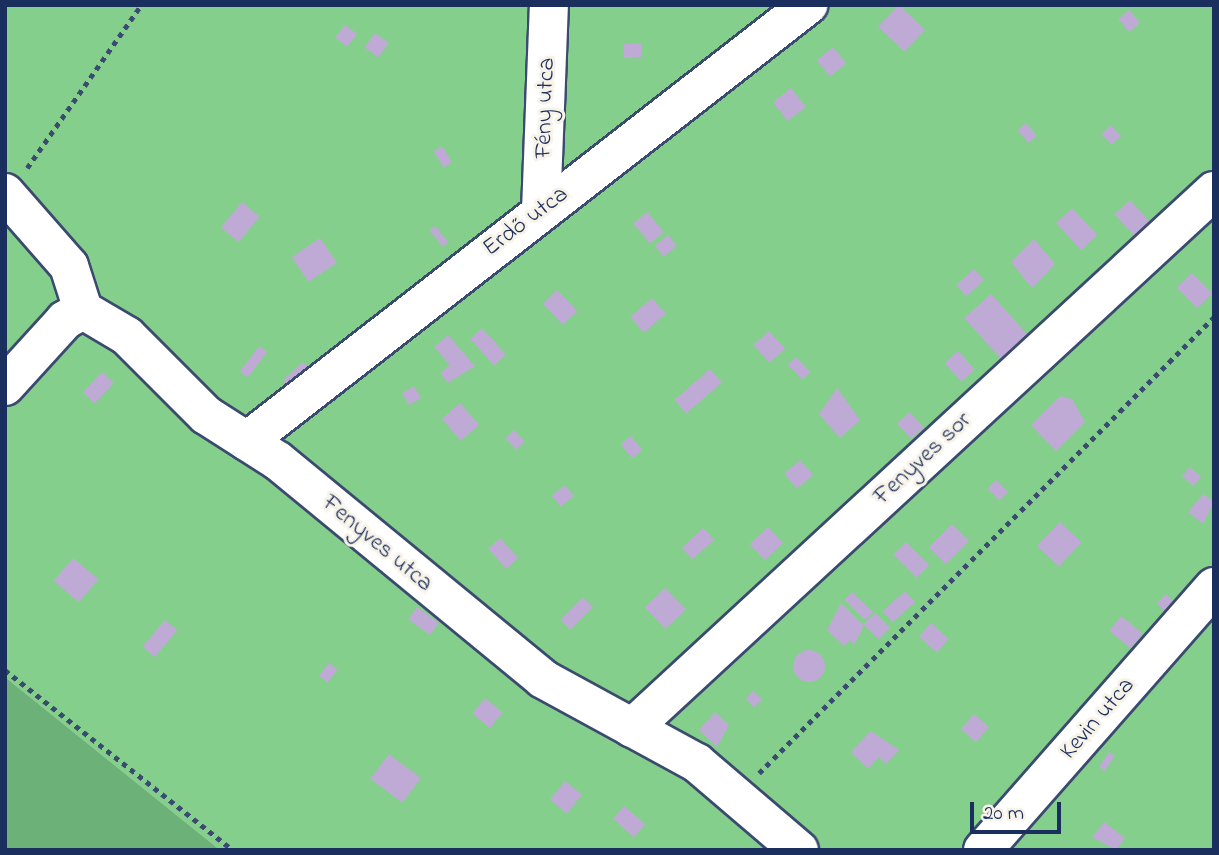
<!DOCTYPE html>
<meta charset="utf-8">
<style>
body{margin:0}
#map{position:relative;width:1219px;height:855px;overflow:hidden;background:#f3e6ce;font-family:"Indie Flower",sans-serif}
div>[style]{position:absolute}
.green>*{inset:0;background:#85cf8c}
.forest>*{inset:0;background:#6cb278}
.building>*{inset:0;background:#bfaad5;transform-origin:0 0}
.round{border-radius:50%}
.path>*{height:4.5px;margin-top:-2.25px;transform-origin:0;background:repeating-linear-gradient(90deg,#3b4a6f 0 5px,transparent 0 10px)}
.roads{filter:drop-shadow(2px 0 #3b4a6f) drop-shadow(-2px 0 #3b4a6f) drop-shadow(0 2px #3b4a6f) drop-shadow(0 -2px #3b4a6f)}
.minor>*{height:38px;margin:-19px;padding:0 19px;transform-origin:19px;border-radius:19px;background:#fff}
span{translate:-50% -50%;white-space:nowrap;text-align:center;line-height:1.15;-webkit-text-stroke:6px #f7f3e8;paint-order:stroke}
.street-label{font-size:24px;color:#1b2f5e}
.frame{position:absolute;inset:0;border:7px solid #1b2f5e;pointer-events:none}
.scale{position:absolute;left:970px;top:802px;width:91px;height:32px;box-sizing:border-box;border:4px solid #1b2f5e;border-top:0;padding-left:9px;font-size:21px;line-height:24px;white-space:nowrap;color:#1b2f5e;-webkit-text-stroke:5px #f7f3e8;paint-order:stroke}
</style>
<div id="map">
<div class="green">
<i style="clip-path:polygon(5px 5px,1214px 5px,1214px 850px,220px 850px,5px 677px)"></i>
</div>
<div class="forest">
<i style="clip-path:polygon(5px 677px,220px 850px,5px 850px)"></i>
</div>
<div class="building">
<i style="left:899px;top:5px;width:36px;height:30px;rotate:44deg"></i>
<i style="left:1129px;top:10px;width:17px;height:14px;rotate:50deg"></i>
<i style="left:345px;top:25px;width:15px;height:16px;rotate:37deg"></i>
<i style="left:375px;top:33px;width:17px;height:18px;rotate:36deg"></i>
<i style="left:641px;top:43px;width:14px;height:18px;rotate:86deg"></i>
<i style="left:833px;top:47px;width:21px;height:21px;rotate:51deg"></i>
<i style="left:791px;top:88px;width:24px;height:23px;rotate:52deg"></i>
<i style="left:1026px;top:123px;width:17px;height:11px;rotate:50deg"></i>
<i style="left:1111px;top:125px;width:15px;height:13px;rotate:48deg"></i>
<i style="left:442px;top:146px;width:19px;height:10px;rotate:58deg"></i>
<i style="left:1130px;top:200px;width:30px;height:21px;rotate:48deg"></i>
<i style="left:242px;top:202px;width:23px;height:33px;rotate:40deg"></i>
<i style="left:1072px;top:208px;width:37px;height:22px;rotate:47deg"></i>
<i style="left:647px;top:212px;width:26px;height:18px;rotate:50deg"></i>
<i style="left:435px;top:226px;width:21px;height:7px;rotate:51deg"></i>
<i style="left:668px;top:235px;width:14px;height:17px;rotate:51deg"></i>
<i style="left:320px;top:238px;width:30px;height:34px;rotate:56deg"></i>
<i style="clip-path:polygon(1034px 239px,1055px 264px,1032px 288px,1011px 262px)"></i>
<i style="left:974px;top:269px;width:15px;height:24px;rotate:48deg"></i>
<i style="left:1192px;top:273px;width:29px;height:21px;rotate:46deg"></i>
<i style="left:557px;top:290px;width:29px;height:20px;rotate:46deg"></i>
<i style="left:991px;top:294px;width:57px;height:36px;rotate:48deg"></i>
<i style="left:652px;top:298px;width:21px;height:29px;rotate:49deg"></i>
<i style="left:482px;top:328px;width:36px;height:16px;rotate:48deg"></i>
<i style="left:769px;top:331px;width:24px;height:21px;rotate:48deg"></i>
<i style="clip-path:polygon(448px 335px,475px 366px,448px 383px,440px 373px,450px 365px,434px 347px)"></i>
<i style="left:259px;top:346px;width:10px;height:32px;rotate:37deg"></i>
<i style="left:958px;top:351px;width:25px;height:18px;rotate:48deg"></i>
<i style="left:796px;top:357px;width:21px;height:11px;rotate:47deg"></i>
<i style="left:303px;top:362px;width:12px;height:27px;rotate:48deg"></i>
<i style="left:710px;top:369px;width:18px;height:47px;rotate:49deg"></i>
<i style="left:102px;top:372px;width:16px;height:28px;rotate:43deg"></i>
<i style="left:414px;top:386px;width:14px;height:14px;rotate:60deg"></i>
<i style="clip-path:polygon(837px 388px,860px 420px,840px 438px,819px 414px)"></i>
<i style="clip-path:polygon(1060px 396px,1072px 399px,1085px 422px,1056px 451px,1031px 425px)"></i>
<i style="left:460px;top:403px;width:29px;height:24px;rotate:49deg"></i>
<i style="left:910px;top:412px;width:21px;height:17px;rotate:49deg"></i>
<i style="left:514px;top:430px;width:16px;height:12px;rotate:47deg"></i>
<i style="left:631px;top:436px;width:18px;height:13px;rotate:52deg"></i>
<i style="left:800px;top:460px;width:20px;height:21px;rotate:49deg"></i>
<i style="left:1190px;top:467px;width:15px;height:12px;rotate:42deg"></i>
<i style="left:996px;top:480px;width:17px;height:12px;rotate:45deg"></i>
<i style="left:565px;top:485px;width:14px;height:17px;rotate:51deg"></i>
<i style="clip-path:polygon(1203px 494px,1214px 502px,1203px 524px,1188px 512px)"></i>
<i style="left:1060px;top:522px;width:30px;height:33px;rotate:44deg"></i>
<i style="left:952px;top:524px;width:24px;height:33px;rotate:45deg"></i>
<i style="left:768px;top:527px;width:22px;height:25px;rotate:47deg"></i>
<i style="left:703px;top:528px;width:16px;height:29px;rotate:47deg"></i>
<i style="left:500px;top:538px;width:27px;height:16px;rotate:48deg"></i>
<i style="left:906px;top:542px;width:33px;height:18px;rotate:45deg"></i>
<i style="left:73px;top:558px;width:33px;height:30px;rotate:40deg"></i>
<i style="left:665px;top:588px;width:30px;height:28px;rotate:46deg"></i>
<i style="left:905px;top:591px;width:15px;height:30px;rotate:48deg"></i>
<i style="left:852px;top:592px;width:29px;height:11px;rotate:44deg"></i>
<i style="left:1166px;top:594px;width:16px;height:13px;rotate:45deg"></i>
<i style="left:583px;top:597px;width:14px;height:32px;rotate:45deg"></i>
<i style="clip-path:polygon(841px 603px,864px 626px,854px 645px,850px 640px,844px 646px,827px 630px)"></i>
<i style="left:417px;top:607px;width:27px;height:15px;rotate:36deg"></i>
<i style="left:875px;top:613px;width:21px;height:16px;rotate:45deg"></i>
<i style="left:1121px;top:616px;width:28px;height:19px;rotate:39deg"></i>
<i style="left:165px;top:620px;width:16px;height:35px;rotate:40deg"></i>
<i style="left:931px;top:623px;width:24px;height:18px;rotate:42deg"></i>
<i class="round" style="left:793px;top:650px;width:32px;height:32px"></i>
<i style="left:329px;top:663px;width:11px;height:16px;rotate:38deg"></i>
<i style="left:753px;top:691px;width:12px;height:11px;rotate:42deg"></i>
<i style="left:485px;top:698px;width:23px;height:20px;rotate:40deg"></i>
<i style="clip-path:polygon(715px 712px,729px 725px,717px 747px,699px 730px)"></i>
<i style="left:974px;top:714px;width:20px;height:20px;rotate:41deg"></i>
<i style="clip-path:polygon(871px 731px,899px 750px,886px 764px,879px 757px,868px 769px,851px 752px)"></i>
<i style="left:1109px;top:752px;width:7px;height:18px;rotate:34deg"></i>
<i style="left:389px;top:754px;width:40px;height:31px;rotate:37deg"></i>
<i style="left:565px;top:781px;width:22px;height:24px;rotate:39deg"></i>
<i style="left:624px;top:806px;width:28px;height:17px;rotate:41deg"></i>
<i style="clip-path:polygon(1104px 822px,1125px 838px,1116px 850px,1092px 837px)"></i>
</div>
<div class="path">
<i style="left:27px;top:168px;width:199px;rotate:-55deg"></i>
<i style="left:5px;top:670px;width:290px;rotate:38.3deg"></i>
<i style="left:759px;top:773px;width:644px;rotate:-45.06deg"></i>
</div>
<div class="roads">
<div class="minor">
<i style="left:5px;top:193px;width:97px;rotate:48.8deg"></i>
<i style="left:69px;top:266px;width:46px;rotate:72.3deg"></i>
<i style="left:541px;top:211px;width:206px;rotate:-87.8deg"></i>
<i style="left:83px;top:310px;width:51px;rotate:30.6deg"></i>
<i style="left:127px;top:336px;width:112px;rotate:45deg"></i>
<i style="left:206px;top:415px;width:85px;rotate:32.6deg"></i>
<i style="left:278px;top:461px;width:343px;rotate:39.4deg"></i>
<i style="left:543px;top:679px;width:175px;rotate:28.6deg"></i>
<i style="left:697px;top:763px;width:134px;rotate:40.5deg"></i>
<i style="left:5px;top:386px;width:89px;rotate:-47.7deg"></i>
<i style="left:65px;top:320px;width:21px;rotate:-29deg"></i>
<i style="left:247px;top:441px;width:711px;rotate:-37.85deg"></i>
<i style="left:632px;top:728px;width:792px;rotate:-42.7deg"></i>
<i style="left:983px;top:850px;width:350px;rotate:-48.7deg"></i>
</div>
</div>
<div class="street-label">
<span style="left:546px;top:108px;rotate:-88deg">Fény utca</span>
<span style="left:526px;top:222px;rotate:-37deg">Erdő utca</span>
<span style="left:923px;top:459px;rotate:-43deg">Fenyves sor</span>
<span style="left:377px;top:544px;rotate:40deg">Fenyves utca</span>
<span style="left:1098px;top:719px;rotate:-49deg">Kevin utca</span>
</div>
<div class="frame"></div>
<div class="scale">20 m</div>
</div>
